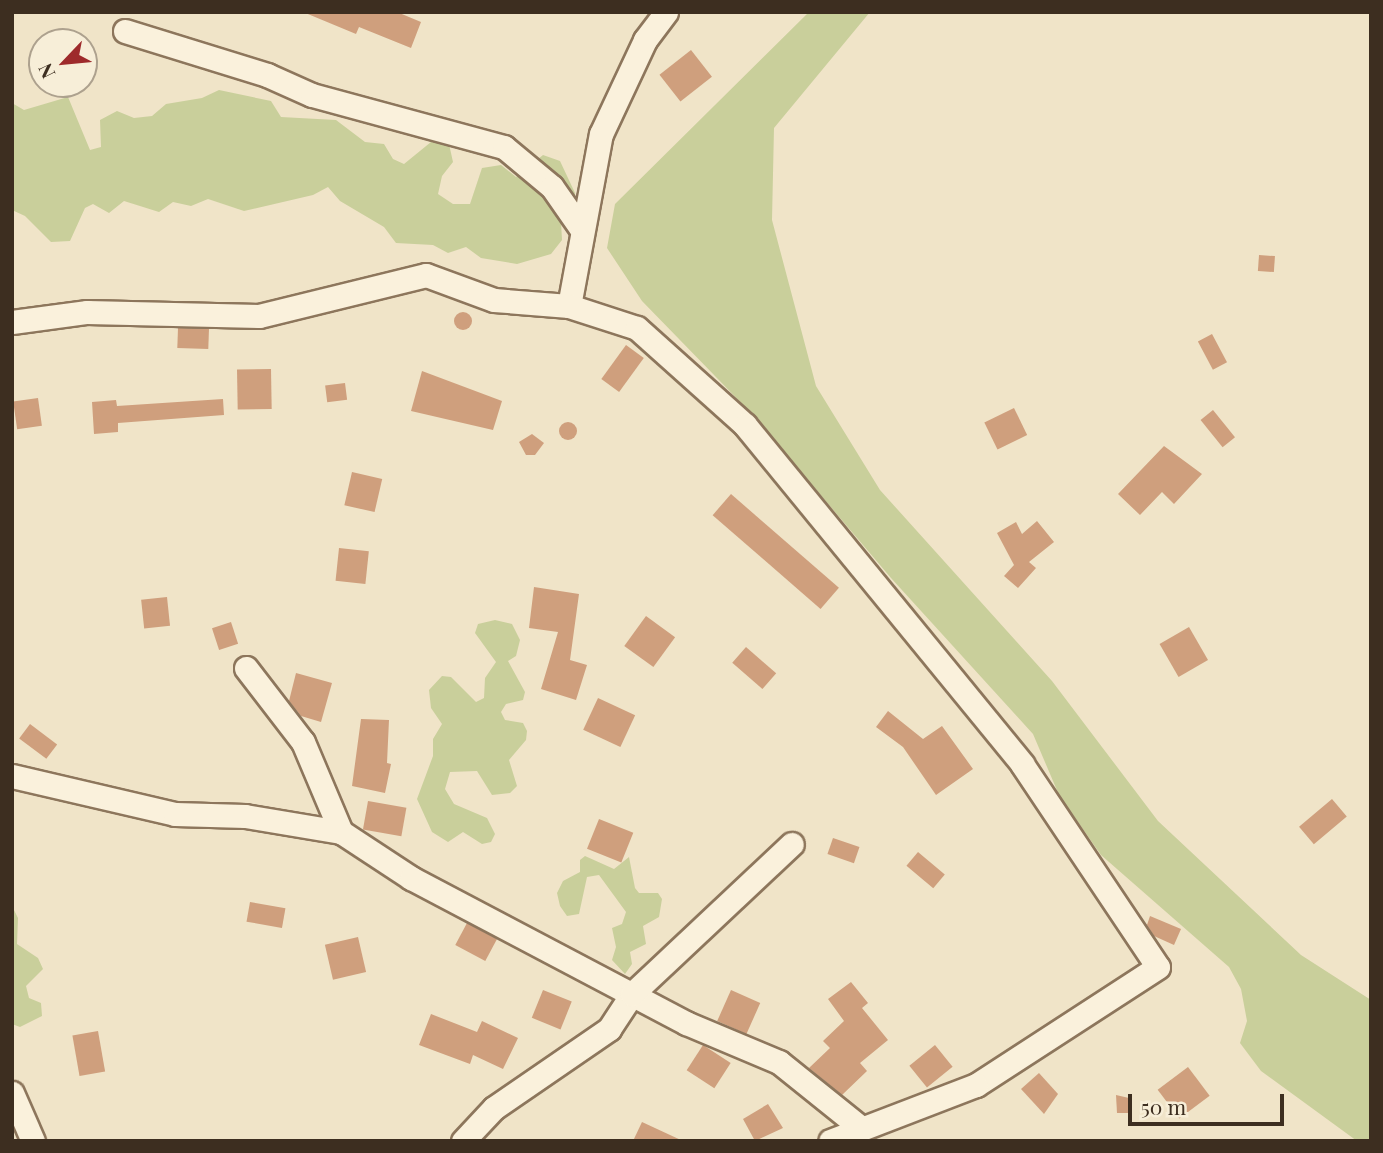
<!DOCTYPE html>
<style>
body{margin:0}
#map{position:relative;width:1383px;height:1153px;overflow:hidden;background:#f0e4c8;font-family:"Playfair Display",serif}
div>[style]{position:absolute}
.green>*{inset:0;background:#c9cf9b}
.building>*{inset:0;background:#cf9f7d;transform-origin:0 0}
.round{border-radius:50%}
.roads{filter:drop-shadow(2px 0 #8d765c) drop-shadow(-2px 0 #8d765c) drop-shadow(0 2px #8d765c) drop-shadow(0 -2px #8d765c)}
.minor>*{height:23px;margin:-11.5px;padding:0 11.5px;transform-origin:11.5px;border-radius:11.5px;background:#faf1dc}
span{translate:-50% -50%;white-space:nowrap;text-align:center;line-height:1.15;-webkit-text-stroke:5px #f7eed8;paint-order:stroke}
.frame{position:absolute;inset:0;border:14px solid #3d2e20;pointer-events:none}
.north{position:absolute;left:28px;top:28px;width:70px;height:70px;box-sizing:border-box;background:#f7eed8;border:2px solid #ada18e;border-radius:50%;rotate:244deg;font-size:19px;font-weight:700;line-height:28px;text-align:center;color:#3d2e20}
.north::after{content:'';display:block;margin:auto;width:24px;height:32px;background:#9e2a2b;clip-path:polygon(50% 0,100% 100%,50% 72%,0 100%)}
.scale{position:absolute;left:1128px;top:1094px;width:156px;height:32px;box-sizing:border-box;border:4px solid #3d2e20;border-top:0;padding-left:9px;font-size:21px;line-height:24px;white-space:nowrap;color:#3d2e20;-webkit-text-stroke:5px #f7eed8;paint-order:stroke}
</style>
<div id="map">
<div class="green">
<i style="clip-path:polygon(809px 12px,870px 12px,774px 128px,772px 220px,816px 386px,880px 490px,1052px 681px,1158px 821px,1301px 955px,1371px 1000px,1371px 1141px,1357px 1141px,1261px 1071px,1240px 1043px,1247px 1021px,1241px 989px,1229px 967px,1101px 855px,1059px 795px,1033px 734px,891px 578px,751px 413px,642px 301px,607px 248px,615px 204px)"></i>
<i style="clip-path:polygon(219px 90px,271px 101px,281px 117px,336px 120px,365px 142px,384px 144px,393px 159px,404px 164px,431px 142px,449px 144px,453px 162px,442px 176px,438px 194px,453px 204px,470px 204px,482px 168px,501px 165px,516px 177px,543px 155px,560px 161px,575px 193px,575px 211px,561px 222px,562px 240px,551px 254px,517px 264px,481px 258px,466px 247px,448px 253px,433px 245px,396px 243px,384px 227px,340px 201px,328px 187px,313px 195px,244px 211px,208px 199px,191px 206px,173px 202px,159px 212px,124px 201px,109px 213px,93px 204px,85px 208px,70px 241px,51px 242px,25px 216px,12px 210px,12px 103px,24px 110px,68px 97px,90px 150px,101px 147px,100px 120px,117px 111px,134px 118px,152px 116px,166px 104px,202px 98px)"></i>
<i style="clip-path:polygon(495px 620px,512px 624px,520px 640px,516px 656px,508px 661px,525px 692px,523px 700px,506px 704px,501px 712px,505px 720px,523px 723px,527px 731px,526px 740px,509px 760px,517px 786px,510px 793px,492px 795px,477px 771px,450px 772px,445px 789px,454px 804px,487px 818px,495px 834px,491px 842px,482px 844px,463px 832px,448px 842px,432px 832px,417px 799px,433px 756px,433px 739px,442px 724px,431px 708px,429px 690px,442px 676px,451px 677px,476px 702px,484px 698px,485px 678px,496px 662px,475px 633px,478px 624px)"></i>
<i style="clip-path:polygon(585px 856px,614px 869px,629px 857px,635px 888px,639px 893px,658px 893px,662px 899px,659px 917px,643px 926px,646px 944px,630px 952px,632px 964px,625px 974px,612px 960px,616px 947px,612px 928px,622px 924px,626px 912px,599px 875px,587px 877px,579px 914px,567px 916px,560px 906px,557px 893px,563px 881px,580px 872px,580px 860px)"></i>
<i style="clip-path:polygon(12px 906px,18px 918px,17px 944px,38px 958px,43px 969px,26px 986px,29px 998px,41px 1003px,42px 1016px,20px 1027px,12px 1024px)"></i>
</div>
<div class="building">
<i style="clip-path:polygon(303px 12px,397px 12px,421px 22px,411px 48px,359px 27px,356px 34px)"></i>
<i style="left:691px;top:50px;width:34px;height:40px;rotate:52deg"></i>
<i style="left:1259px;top:255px;width:16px;height:16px;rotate:4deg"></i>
<i class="round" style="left:454px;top:312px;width:18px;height:18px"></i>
<i style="left:178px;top:328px;width:31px;height:20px;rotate:2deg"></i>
<i style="left:1212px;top:334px;width:32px;height:16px;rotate:62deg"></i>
<i style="left:626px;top:345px;width:22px;height:42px;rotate:36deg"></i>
<i style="left:271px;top:369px;width:40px;height:34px;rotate:89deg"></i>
<i style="clip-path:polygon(422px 371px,502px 401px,493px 430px,411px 411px)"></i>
<i style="left:345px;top:383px;width:17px;height:20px;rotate:83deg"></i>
<i style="left:38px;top:398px;width:28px;height:25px;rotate:82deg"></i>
<i style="clip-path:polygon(223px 399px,224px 415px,118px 423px,118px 432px,94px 434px,92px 402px,116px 400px,117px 406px)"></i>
<i style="left:1014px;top:408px;width:30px;height:33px;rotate:64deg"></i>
<i style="left:1213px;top:410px;width:35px;height:16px;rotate:51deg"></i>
<i class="round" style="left:559px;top:422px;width:18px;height:18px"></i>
<i style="clip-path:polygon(532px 434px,544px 443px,535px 455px,526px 455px,519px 442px)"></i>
<i style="clip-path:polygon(1164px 446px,1202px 474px,1174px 504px,1162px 492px,1140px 515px,1118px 494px)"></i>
<i style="left:352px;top:472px;width:31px;height:34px;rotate:13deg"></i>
<i style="left:731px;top:494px;width:143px;height:28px;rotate:41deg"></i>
<i style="clip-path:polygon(1037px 521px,1054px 542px,1029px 562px,1036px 568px,1018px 588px,1004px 576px,1014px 565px,997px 533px,1016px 522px,1022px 534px)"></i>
<i style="left:339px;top:548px;width:30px;height:33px;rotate:6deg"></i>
<i style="clip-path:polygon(534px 587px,579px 594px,570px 660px,587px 665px,576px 700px,541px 689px,558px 632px,529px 628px)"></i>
<i style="left:167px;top:597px;width:29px;height:26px;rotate:84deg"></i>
<i style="left:646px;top:616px;width:36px;height:37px;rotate:36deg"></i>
<i style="left:231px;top:622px;width:23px;height:20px;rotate:72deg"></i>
<i style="left:1189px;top:627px;width:38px;height:34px;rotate:60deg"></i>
<i style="left:746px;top:647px;width:40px;height:21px;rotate:41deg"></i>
<i style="clip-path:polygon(296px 673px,332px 683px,321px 722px,301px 716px,289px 701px)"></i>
<i style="left:598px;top:698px;width:41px;height:35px;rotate:25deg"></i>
<i style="clip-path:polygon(888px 711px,923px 739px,942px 726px,973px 769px,936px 795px,903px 747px,876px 727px)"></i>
<i style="clip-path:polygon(361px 719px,389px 720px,387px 763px,391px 764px,385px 793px,352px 786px)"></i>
<i style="left:30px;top:724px;width:34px;height:18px;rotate:37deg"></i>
<i style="left:1332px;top:799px;width:23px;height:43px;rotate:50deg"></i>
<i style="left:368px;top:801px;width:39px;height:29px;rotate:10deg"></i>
<i style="left:599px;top:819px;width:37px;height:32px;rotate:22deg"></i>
<i style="left:833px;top:838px;width:28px;height:17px;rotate:19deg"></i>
<i style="left:918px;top:852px;width:35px;height:18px;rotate:40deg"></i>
<i style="left:250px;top:902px;width:36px;height:20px;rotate:10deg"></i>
<i style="clip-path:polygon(1150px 916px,1181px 929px,1174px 945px,1154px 936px,1147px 925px)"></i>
<i style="left:467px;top:923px;width:34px;height:25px;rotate:28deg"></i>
<i style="left:358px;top:937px;width:36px;height:34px;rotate:77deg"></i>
<i style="clip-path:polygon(851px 982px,868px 1003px,862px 1008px,888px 1040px,860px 1063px,867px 1071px,842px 1095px,809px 1068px,830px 1048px,823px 1041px,844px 1021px,828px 999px)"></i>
<i style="left:543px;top:990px;width:31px;height:30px;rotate:22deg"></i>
<i style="left:731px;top:990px;width:32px;height:34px;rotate:24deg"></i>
<i style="clip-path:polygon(431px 1014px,477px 1032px,482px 1021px,518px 1038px,503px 1069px,473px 1055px,470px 1064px,419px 1045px)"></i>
<i style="left:98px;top:1031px;width:41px;height:26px;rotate:80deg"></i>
<i style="left:703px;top:1045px;width:33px;height:30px;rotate:33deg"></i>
<i style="left:935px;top:1045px;width:28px;height:33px;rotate:51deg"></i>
<i style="left:1188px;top:1067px;width:36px;height:38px;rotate:53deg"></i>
<i style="clip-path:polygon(1039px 1073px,1058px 1094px,1044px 1114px,1021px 1089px)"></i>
<i style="clip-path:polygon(1116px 1095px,1129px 1098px,1132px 1106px,1129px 1113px,1117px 1113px)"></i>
<i style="clip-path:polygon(768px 1104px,783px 1128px,755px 1141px,743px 1119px)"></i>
<i style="clip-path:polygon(642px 1122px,683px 1141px,633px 1141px)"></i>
</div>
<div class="roads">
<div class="minor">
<i style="left:125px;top:31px;width:149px;rotate:17.2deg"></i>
<i style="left:267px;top:75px;width:49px;rotate:24deg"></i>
<i style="left:312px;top:95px;width:199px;rotate:15.2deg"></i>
<i style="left:504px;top:147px;width:62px;rotate:39.8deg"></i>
<i style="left:552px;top:187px;width:52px;rotate:55.1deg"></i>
<i style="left:569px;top:306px;width:175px;rotate:-79.5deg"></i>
<i style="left:601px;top:134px;width:104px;rotate:-64.9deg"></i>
<i style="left:645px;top:40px;width:35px;rotate:-53deg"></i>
<i style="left:12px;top:322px;width:76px;rotate:-7.6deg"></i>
<i style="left:87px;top:312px;width:172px;rotate:1.3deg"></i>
<i style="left:259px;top:316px;width:172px;rotate:-13.8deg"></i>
<i style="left:426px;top:275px;width:72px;rotate:20.2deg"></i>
<i style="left:494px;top:300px;width:75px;rotate:4.6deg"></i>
<i style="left:569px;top:306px;width:71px;rotate:17.9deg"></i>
<i style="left:637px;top:328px;width:145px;rotate:41.9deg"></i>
<i style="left:745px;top:425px;width:438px;rotate:50.7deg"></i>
<i style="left:1022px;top:764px;width:244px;rotate:56.2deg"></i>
<i style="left:1158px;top:967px;width:217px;rotate:147deg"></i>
<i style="left:976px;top:1085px;width:156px;rotate:159deg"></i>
<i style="left:246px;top:668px;width:93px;rotate:52.4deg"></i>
<i style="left:303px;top:742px;width:98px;rotate:67.1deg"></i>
<i style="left:341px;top:832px;width:84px;rotate:33.3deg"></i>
<i style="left:411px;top:878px;width:311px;rotate:27.8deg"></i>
<i style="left:686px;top:1023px;width:101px;rotate:22.8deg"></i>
<i style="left:779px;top:1062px;width:105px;rotate:38.8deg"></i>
<i style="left:12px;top:776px;width:167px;rotate:13.1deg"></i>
<i style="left:175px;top:814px;width:70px;rotate:1.6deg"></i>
<i style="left:245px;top:816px;width:97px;rotate:9.5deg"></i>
<i style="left:12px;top:1093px;width:52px;rotate:66.4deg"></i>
<i style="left:463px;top:1141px;width:45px;rotate:-46.8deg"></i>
<i style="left:494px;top:1108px;width:140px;rotate:-34.5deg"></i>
<i style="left:609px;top:1029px;width:42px;rotate:-56.7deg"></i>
<i style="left:632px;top:994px;width:219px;rotate:-43.2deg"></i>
</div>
</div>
<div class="frame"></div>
<div class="north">N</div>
<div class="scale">50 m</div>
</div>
